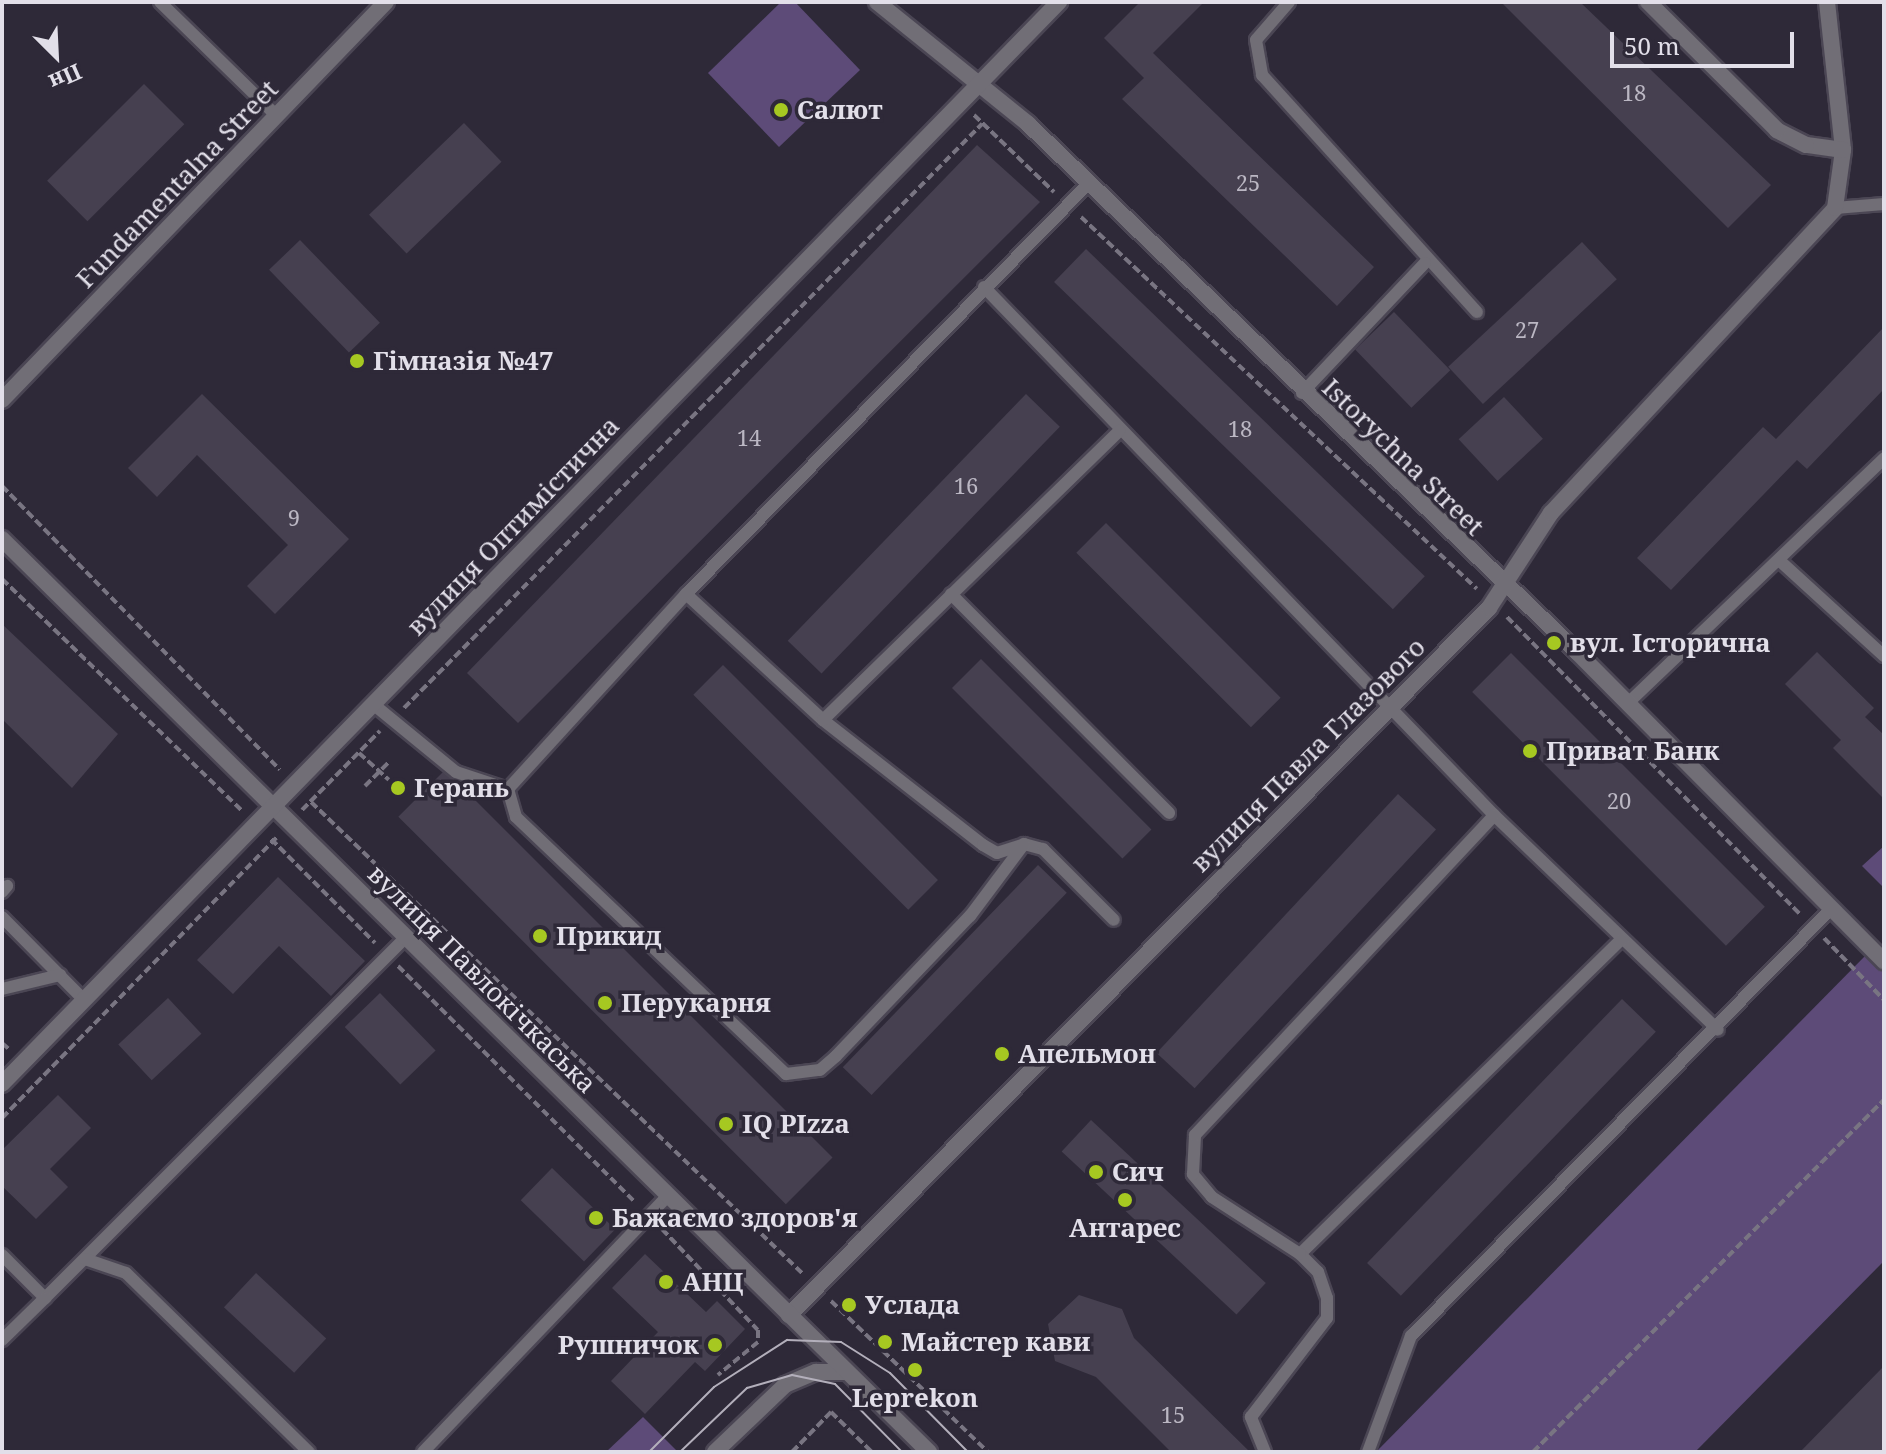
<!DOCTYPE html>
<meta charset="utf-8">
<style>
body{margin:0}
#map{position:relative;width:1886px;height:1454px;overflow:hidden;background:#2e2938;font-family:"Noto Serif",serif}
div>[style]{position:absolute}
.green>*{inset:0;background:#5d4b78}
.building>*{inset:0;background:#464050;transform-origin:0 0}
.path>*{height:4px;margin-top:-2px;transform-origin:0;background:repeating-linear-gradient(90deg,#797582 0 8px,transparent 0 12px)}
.roads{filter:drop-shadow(2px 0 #4b4654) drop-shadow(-2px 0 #4b4654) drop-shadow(0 2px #4b4654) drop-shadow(0 -2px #4b4654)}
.service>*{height:12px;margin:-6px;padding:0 6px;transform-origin:6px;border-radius:6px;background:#716e76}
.minor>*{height:16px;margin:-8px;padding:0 8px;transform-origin:8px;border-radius:8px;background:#716e76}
.tertiary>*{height:16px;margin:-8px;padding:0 8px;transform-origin:8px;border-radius:8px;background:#716e76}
.tram>*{height:2px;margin:-1px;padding:0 1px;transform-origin:1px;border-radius:1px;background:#b3afbb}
.dots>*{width:22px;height:22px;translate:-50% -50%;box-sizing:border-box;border:4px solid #2e2938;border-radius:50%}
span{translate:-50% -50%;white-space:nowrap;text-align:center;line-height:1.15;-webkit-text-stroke:7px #2e2938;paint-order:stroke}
.number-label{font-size:22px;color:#bbb7c3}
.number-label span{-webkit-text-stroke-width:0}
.poi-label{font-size:26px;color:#e2dfe9;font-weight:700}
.left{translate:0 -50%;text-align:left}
.right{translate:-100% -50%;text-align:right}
.street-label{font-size:26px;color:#e2dfe9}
.frame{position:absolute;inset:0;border:4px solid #e2dfe9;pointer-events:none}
.north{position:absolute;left:16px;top:16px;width:80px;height:80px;-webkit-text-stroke:6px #2e2938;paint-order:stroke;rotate:156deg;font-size:22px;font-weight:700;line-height:32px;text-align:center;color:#e2dfe9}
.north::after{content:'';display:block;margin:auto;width:28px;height:36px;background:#e2dfe9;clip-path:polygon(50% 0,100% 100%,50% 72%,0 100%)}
.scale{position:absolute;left:1610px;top:32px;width:184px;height:36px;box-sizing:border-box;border:4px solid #e2dfe9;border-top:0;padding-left:10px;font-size:24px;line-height:28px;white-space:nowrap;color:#e2dfe9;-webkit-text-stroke:6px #2e2938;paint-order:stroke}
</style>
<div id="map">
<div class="green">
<i style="clip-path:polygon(781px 2px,795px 2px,860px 70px,779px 147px,708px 73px)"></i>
<i style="clip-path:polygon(1884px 846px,1884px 888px,1862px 866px)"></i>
<i style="clip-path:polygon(1866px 955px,1884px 973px,1884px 1261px,1695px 1452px,1376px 1452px)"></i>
<i style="clip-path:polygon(643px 1417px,678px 1452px,606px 1452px)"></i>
</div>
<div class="building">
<i style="clip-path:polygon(1140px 2px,1204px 2px,1153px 53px,1374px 267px,1337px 306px,1122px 99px,1144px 78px,1104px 38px)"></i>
<i style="clip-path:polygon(1501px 2px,1580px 2px,1771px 185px,1728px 228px)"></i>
<i style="left:144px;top:84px;width:57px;height:137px;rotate:45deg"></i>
<i style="left:464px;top:123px;width:54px;height:132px;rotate:46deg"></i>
<i style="clip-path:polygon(977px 145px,1040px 202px,518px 723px,467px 673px)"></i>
<i style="left:300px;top:240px;width:115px;height:43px;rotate:46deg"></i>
<i style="left:1582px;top:242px;width:51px;height:183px;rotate:47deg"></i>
<i style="left:1086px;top:249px;width:471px;height:46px;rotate:44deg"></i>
<i style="left:1394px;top:312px;width:81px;height:54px;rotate:46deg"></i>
<i style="clip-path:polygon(1884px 327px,1884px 389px,1807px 469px,1797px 460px,1671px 590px,1637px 558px,1763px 427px,1776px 439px)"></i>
<i style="clip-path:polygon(202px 394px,349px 539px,275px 614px,247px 586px,288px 545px,197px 455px,157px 497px,128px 468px)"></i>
<i style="left:1026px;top:394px;width:47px;height:343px;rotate:44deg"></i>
<i style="left:1504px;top:397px;width:57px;height:62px;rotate:47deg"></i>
<i style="left:1106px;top:523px;width:247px;height:42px;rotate:45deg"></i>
<i style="clip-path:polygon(2px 624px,118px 734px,72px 788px,2px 719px)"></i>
<i style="clip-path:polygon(1817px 652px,1874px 708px,1865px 717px,1884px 735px,1884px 799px,1833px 748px,1841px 740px,1785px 684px)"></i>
<i style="left:1511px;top:653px;width:359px;height:55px;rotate:45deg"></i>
<i style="left:981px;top:659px;width:241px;height:41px;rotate:45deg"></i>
<i style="left:723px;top:665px;width:304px;height:42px;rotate:45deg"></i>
<i style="left:445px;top:770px;width:548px;height:66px;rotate:45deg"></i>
<i style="left:1398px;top:794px;width:52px;height:354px;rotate:43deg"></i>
<i style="left:1038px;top:865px;width:40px;height:281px;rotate:44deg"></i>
<i style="clip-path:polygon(278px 877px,365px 961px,331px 996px,279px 946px,233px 994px,197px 960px)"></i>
<i style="left:380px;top:993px;width:80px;height:49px;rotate:46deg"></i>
<i style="left:168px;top:998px;width:49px;height:68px;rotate:47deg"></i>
<i style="left:1622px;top:999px;width:47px;height:367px;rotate:44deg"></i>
<i style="clip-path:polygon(58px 1095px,91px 1128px,50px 1169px,68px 1187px,36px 1219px,2px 1186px,2px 1150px)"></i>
<i style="left:1091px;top:1120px;width:239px;height:43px;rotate:43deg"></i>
<i style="left:552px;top:1168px;width:88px;height:45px;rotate:44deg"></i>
<i style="clip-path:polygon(645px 1254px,706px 1312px,717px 1301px,745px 1329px,705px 1371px,695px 1362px,645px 1414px,611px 1381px,658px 1332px,612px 1288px)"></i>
<i style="left:256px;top:1273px;width:96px;height:47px;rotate:43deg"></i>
<i style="clip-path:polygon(1079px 1295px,1122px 1309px,1134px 1338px,1250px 1452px,1171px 1452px,1096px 1377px,1055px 1361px,1048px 1324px)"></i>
<i style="clip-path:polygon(1884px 1366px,1884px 1452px,1800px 1452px)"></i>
</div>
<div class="path">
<i style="left:974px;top:115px;width:111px;rotate:43.9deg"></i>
<i style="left:1081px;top:217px;width:543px;rotate:43.21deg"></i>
<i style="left:2px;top:486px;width:397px;rotate:45.6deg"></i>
<i style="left:2px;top:579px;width:334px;rotate:44deg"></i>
<i style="left:1507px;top:617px;width:419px;rotate:45.4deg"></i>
<i style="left:404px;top:708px;width:822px;rotate:-45.3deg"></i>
<i style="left:359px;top:753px;width:40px;rotate:42deg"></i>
<i style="left:365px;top:786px;width:34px;rotate:-45deg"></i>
<i style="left:311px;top:802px;width:683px;rotate:43.81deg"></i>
<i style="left:302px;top:810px;width:111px;rotate:-45.4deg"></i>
<i style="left:271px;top:839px;width:147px;rotate:45deg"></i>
<i style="left:1824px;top:938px;width:86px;rotate:45.9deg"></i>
<i style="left:398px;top:966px;width:336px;rotate:44.9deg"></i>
<i style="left:2px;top:1043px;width:11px;rotate:41deg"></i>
<i style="left:2px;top:1118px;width:393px;rotate:-45.6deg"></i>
<i style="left:662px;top:1229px;width:139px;rotate:46.5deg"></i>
<i style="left:758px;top:1330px;width:12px;rotate:90deg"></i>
<i style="left:758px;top:1342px;width:52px;rotate:140.5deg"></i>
<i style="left:831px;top:1301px;width:218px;rotate:43.9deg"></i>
<i style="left:792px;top:1452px;width:56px;rotate:-45.7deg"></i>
<i style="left:831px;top:1412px;width:57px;rotate:44.3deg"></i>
<i style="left:1533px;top:1452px;width:497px;rotate:-45.1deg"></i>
</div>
<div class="roads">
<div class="service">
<i style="left:160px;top:2px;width:163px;rotate:44.3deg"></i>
<i style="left:1289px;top:2px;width:50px;rotate:131deg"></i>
<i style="left:1256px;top:40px;width:36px;rotate:80deg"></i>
<i style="left:1262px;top:75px;width:320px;rotate:47.8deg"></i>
<i style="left:1835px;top:208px;width:49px;rotate:-4.7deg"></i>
<i style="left:984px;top:287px;width:734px;rotate:45.99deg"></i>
<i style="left:1494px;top:815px;width:310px;rotate:43.8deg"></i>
<i style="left:1302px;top:393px;width:179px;rotate:-46.6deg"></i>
<i style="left:1780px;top:561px;width:141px;rotate:42.4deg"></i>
<i style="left:686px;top:594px;width:186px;rotate:42.6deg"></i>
<i style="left:823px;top:720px;width:203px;rotate:38deg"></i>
<i style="left:983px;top:845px;width:16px;rotate:30deg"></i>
<i style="left:997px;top:853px;width:28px;rotate:-18deg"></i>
<i style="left:1024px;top:844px;width:20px;rotate:15deg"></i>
<i style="left:1043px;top:849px;width:100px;rotate:45deg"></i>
<i style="left:951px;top:594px;width:309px;rotate:45.1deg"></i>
<i style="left:373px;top:704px;width:107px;rotate:39.3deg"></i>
<i style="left:456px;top:772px;width:55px;rotate:18.1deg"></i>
<i style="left:508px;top:789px;width:29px;rotate:74deg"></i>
<i style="left:516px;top:817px;width:373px;rotate:43.6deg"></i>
<i style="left:786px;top:1074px;width:34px;rotate:-7deg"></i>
<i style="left:820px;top:1070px;width:21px;rotate:-41deg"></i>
<i style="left:836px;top:1056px;width:194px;rotate:-46.3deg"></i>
<i style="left:970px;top:916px;width:90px;rotate:-53.1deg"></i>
<i style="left:1627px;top:704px;width:356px;rotate:-43.7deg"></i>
<i style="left:823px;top:720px;width:414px;rotate:-44.3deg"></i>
<i style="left:508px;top:789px;width:264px;rotate:-47.6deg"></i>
<i style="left:686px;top:594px;width:574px;rotate:-45.56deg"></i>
<i style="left:2px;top:892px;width:8px;rotate:-50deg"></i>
<i style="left:2px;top:917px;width:117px;rotate:45.3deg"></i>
<i style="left:2px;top:989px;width:60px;rotate:-13.6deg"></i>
<i style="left:1300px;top:1254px;width:450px;rotate:-44.4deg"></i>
<i style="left:2px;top:1255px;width:61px;rotate:45deg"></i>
<i style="left:45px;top:1298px;width:511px;rotate:-45deg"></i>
<i style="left:85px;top:1259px;width:43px;rotate:18.9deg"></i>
<i style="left:126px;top:1273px;width:256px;rotate:44.4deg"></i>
<i style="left:2px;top:1340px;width:60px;rotate:-44.3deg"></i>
<i style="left:423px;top:1452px;width:354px;rotate:-46.3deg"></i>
<i style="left:1265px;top:1452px;width:38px;rotate:-112deg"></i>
<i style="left:1251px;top:1417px;width:125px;rotate:-52.5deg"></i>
<i style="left:1327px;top:1318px;width:20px;rotate:-90deg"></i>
<i style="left:1327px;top:1298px;width:28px;rotate:-109deg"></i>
<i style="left:1318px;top:1272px;width:25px;rotate:-135deg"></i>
<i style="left:1300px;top:1254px;width:105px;rotate:-147.1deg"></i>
<i style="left:1212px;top:1197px;width:30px;rotate:-130deg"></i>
<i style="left:1193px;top:1174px;width:39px;rotate:-87deg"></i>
<i style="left:1195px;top:1135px;width:438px;rotate:-46.9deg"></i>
<i style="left:1368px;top:1452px;width:124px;rotate:-69.7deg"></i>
<i style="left:1411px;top:1336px;width:599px;rotate:-45.47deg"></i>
</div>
<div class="minor">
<i style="left:877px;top:2px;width:194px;rotate:38.9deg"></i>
<i style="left:1028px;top:124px;width:762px;rotate:43.88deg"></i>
<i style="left:1577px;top:652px;width:436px;rotate:45.2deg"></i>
<i style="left:1827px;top:2px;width:149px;rotate:83.8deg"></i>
<i style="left:2px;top:400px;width:553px;rotate:-46.03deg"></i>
<i style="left:2px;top:539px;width:380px;rotate:44.6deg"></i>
<i style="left:789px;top:1315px;width:995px;rotate:-45.29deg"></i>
<i style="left:1489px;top:608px;width:113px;rotate:-56.9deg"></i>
<i style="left:1551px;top:513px;width:417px;rotate:-47deg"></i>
<i style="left:1835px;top:208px;width:59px;rotate:-82.1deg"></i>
<i style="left:1843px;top:150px;width:37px;rotate:-172deg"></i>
<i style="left:1806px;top:145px;width:33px;rotate:-153deg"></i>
<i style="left:1777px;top:130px;width:182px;rotate:-135.2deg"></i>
<i style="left:715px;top:1452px;width:97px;rotate:-43.7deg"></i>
<i style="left:785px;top:1385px;width:34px;rotate:-23deg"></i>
<i style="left:816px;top:1372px;width:30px"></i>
</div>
<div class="tertiary">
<i style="left:273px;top:806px;width:921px;rotate:44.56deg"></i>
<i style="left:2px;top:1084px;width:1513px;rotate:-45.67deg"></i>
</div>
</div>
<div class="tram">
<i style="left:649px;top:1452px;width:92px;rotate:-45deg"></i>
<i style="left:714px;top:1387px;width:87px;rotate:-32.8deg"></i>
<i style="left:787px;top:1340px;width:54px;rotate:2.1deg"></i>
<i style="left:841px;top:1342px;width:58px;rotate:32.3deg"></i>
<i style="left:890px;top:1373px;width:111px;rotate:45.4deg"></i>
<i style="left:680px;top:1452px;width:93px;rotate:-43.7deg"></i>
<i style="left:747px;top:1388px;width:47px;rotate:-16.1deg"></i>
<i style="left:792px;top:1375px;width:44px;rotate:11.8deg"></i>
<i style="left:835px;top:1384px;width:95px;rotate:45.4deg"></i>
</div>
<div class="dots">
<i style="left:781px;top:110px;background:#a6c821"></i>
<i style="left:357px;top:361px;background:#a6c821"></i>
<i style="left:1554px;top:643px;background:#a6c821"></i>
<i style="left:1530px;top:751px;background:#a6c821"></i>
<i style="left:398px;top:788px;background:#a6c821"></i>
<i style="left:540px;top:936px;background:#a6c821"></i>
<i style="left:605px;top:1003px;background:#a6c821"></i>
<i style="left:1002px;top:1054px;background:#a6c821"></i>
<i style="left:726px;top:1124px;background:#a6c821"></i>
<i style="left:1096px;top:1172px;background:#a6c821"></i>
<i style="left:1125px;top:1200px;background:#a6c821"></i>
<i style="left:596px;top:1218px;background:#a6c821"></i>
<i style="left:666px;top:1282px;background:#a6c821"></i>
<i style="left:849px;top:1305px;background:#a6c821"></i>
<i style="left:885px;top:1342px;background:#a6c821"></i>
<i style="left:715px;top:1345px;background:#a6c821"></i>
<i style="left:915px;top:1370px;background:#a6c821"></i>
</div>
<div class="number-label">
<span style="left:1634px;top:93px">18</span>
<span style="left:1248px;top:183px">25</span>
<span style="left:1527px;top:330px">27</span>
<span style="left:1240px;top:429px">18</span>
<span style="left:749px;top:438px">14</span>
<span style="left:966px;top:486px">16</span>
<span style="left:294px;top:518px">9</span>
<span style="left:1619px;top:801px">20</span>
<span style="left:1173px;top:1415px">15</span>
</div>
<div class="poi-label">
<span class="left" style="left:797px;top:110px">Салют</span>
<span class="left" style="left:373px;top:361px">Гімназія №47</span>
<span class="left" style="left:1570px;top:643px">вул. Історична</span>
<span class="left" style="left:1546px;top:751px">Приват Банк</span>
<span class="left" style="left:414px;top:788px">Герань</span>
<span class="left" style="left:556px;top:936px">Прикид</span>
<span class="left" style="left:621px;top:1003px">Перукарня</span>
<span class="left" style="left:1018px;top:1054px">Апельмон</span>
<span class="left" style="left:742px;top:1124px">IQ PIzza</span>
<span class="left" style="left:1112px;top:1172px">Сич</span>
<span class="left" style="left:612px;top:1218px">Бажаємо здоров'я</span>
<span style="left:1125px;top:1228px">Антарес</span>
<span class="left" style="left:682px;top:1282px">АНЦ</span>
<span class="left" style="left:865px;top:1305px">Услада</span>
<span class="left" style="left:901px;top:1342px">Майстер кави</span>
<span class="right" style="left:699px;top:1345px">Рушничок</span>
<span style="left:915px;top:1398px">Leprekon</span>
</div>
<div class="street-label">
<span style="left:177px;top:184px;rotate:-46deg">Fundamentalna Street</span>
<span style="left:1403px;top:457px;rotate:44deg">Istorychna Street</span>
<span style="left:513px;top:526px;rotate:-46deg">вулиця Оптимістична</span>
<span style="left:1308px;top:755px;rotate:-45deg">вулиця Павла Глазового</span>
<span style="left:482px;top:979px;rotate:45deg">вулиця Павлокічкаська</span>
</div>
<div class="frame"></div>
<div class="north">Пн</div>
<div class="scale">50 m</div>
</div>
